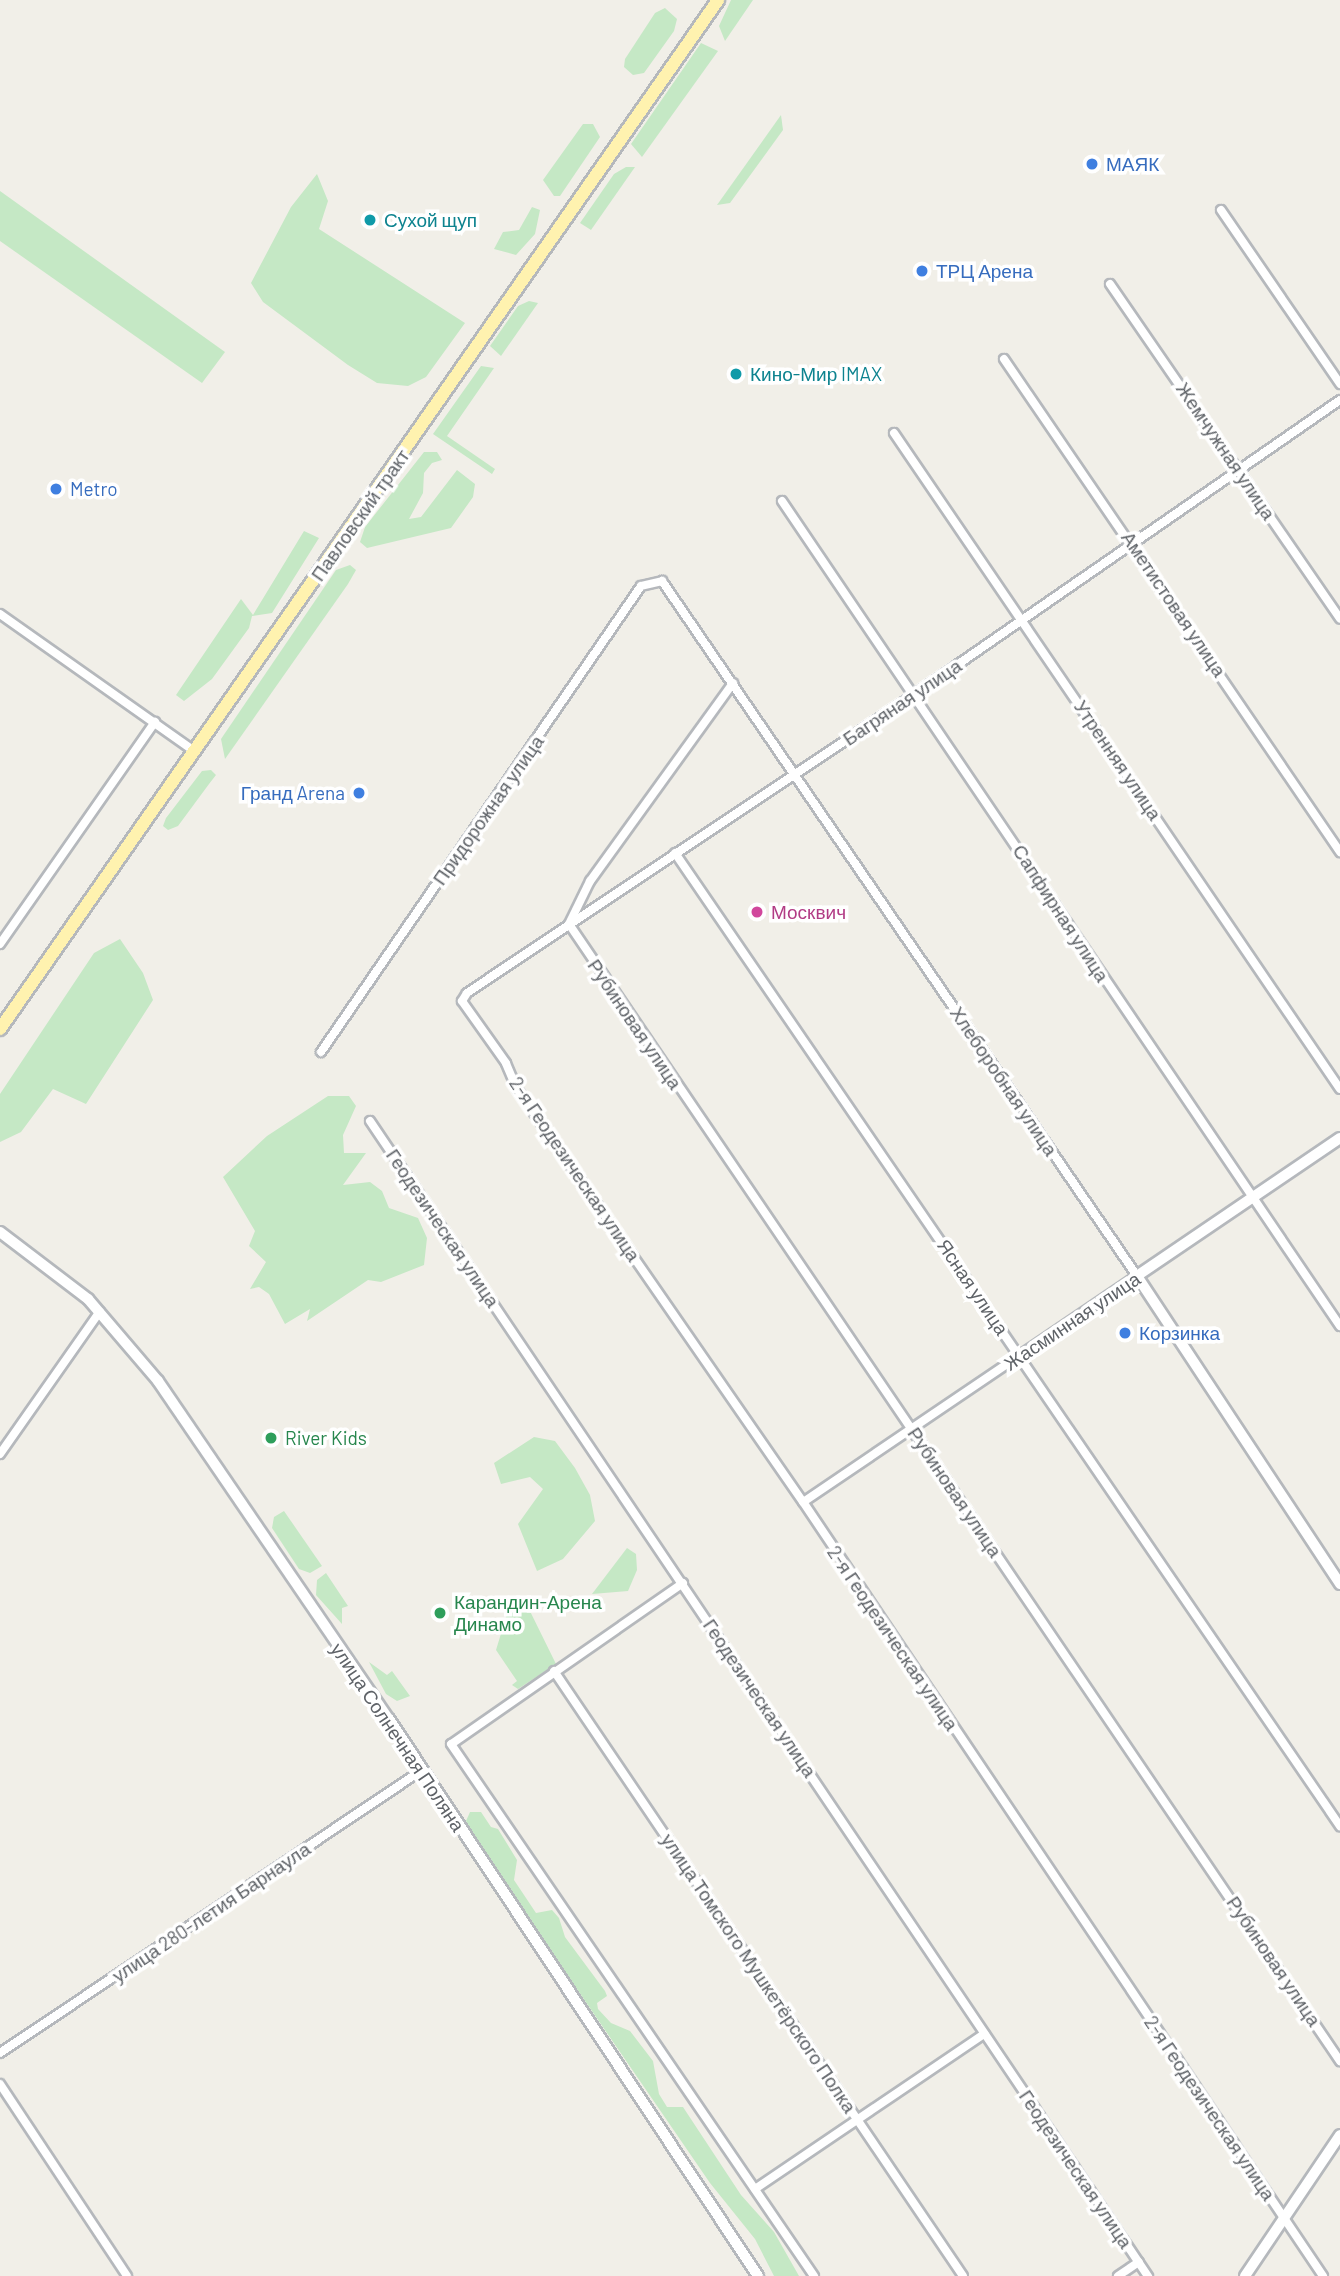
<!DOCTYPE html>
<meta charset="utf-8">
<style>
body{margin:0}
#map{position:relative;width:1340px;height:2276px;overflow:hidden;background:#f1efe8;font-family:Barlow,sans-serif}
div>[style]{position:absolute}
.green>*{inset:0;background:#c5e8c5}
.roads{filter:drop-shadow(2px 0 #b5b8bc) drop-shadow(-2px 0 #b5b8bc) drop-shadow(0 2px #b5b8bc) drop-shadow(0 -2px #b5b8bc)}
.street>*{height:8px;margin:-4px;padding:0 4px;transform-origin:4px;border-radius:4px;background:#fff}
.secondary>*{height:10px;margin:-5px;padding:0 5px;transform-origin:5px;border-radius:5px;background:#fff}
.primary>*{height:12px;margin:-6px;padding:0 6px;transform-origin:6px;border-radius:6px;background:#fff2af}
.dots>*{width:19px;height:19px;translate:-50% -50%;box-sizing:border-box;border:4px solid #fff;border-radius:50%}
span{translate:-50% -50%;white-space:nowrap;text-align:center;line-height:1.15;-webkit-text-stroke:7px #fff;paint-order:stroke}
.shop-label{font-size:19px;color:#366cbe}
.left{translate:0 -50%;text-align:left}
.right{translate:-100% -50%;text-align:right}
.culture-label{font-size:19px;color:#0d838f}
.street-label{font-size:19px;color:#5f6368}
.hotel-label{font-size:19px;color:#b23c85}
.leisure-label{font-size:19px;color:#27864d}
</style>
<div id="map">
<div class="green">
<i style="clip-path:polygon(731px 0,753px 0,725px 41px,719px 26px)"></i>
<i style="clip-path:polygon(665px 8px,677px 19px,674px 31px,644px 73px,633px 75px,624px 67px,625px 59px,655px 13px)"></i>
<i style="clip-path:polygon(701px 43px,718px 51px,642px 157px,631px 144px)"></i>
<i style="clip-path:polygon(781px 115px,783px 130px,730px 203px,717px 205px)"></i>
<i style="clip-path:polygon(583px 124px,593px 124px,600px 137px,560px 196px,554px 196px,543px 180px)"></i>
<i style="clip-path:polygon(626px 167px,635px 167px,591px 230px,580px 223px,614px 174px)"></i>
<i style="clip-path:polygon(317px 174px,328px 201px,319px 229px,465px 323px,426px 377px,408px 386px,377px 383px,348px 365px,263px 302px,251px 283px,291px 207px)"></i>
<i style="clip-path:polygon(0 191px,225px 352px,202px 383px,0 241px)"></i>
<i style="clip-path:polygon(532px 207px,540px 210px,535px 234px,516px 255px,494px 249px,503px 232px,519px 230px)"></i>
<i style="clip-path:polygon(529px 301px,538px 303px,501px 356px,490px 346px,518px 306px)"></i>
<i style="clip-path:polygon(481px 366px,494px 368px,447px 436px,495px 469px,492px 474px,433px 434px)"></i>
<i style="clip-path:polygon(424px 452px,437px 452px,442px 460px,432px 463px,424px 473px,423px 493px,409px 519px,421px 517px,457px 470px,475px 484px,473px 497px,451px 528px,367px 548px,360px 542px,365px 527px)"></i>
<i style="clip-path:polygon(304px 531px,319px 538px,272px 613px,252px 616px,249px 628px,212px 679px,184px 701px,176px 695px,241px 599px,253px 615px)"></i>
<i style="clip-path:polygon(350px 565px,356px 570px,348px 584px,225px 759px,221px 739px,336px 570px)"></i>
<i style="clip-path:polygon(211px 770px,216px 775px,209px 784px,178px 826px,168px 830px,163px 826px,166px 818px,202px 771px)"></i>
<i style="clip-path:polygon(120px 939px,143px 973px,153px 1000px,86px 1104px,53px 1089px,21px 1132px,0 1142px,0 1094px,94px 953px)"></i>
<i style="clip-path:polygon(328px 1096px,349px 1096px,356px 1106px,343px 1135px,344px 1153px,366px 1153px,343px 1185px,370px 1182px,382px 1191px,389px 1208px,418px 1218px,427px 1238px,424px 1265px,381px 1282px,368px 1280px,307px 1321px,310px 1309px,285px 1324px,269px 1294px,259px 1287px,250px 1289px,266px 1262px,249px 1246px,255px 1231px,223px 1177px,267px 1136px)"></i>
<i style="clip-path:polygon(534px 1437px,555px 1441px,575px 1468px,590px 1495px,595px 1521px,563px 1559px,537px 1571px,518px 1524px,543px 1489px,530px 1477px,501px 1484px,494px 1463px)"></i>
<i style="clip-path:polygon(284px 1511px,322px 1566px,310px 1573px,299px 1569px,272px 1528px,274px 1517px)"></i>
<i style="clip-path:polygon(627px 1548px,636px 1554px,637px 1570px,628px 1591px,592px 1594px)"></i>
<i style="clip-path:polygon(326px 1573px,348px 1606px,342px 1608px,342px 1624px,316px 1595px,317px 1580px)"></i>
<i style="clip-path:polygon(525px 1601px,556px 1664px,518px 1689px,512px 1685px,517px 1681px,496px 1650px,507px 1614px)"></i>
<i style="clip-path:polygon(369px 1662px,387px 1675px,392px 1671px,410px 1696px,397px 1701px,386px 1694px)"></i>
<i style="clip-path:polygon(470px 1812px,481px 1812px,491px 1827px,498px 1829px,517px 1860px,514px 1880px,536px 1913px,552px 1910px,559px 1918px,565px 1937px,605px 1991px,607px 1996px,597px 2003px,598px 2009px,611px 2023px,630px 2031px,653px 2061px,659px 2094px,667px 2107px,683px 2107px,741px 2195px,774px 2232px,799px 2276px,774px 2276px,755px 2239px,710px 2183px,493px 1867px,466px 1821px)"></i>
</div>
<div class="roads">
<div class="street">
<i style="left:1221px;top:210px;width:211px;rotate:55.6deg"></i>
<i style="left:1110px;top:284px;width:406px;rotate:55.5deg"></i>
<i style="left:1004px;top:359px;width:597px;rotate:55.72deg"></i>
<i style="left:894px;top:433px;width:793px;rotate:55.79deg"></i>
<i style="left:782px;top:501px;width:996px;rotate:55.93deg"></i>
<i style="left:0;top:614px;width:237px;rotate:35.2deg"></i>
<i style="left:733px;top:683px;width:244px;rotate:125.8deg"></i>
<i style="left:590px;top:881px;width:48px;rotate:116deg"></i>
<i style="left:569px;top:924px;width:1374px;rotate:55.86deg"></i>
<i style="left:675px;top:853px;width:1179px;rotate:55.65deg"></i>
<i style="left:0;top:944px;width:271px;rotate:-55.1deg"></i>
<i style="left:321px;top:1052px;width:565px;rotate:-55.52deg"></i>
<i style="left:641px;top:586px;width:22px;rotate:-13deg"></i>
<i style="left:662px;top:581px;width:842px;rotate:55.65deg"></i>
<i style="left:1137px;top:1276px;width:403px;rotate:145.9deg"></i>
<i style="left:370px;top:1121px;width:1393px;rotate:56.04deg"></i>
<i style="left:0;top:1454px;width:174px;rotate:-55deg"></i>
<i style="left:683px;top:1583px;width:282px;rotate:145.2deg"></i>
<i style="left:451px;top:1744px;width:644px;rotate:55.69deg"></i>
<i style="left:554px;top:1671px;width:730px;rotate:55.94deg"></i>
<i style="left:0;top:2053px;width:508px;rotate:-33.85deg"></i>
<i style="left:0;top:2084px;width:230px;rotate:56.5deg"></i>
<i style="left:755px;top:2189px;width:277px;rotate:-34.1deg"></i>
<i style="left:1118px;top:2276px;width:25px;rotate:-34deg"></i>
<i style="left:1323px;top:2276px;width:932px;rotate:-123.89deg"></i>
<i style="left:803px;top:1502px;width:505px;rotate:-124.67deg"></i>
<i style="left:516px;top:1087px;width:26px;rotate:-113deg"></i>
<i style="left:506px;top:1063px;width:76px;rotate:-125.4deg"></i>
<i style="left:462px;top:1001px;width:9px;rotate:-58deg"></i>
<i style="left:467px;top:993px;width:539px;rotate:-33.72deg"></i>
<i style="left:915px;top:694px;width:517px;rotate:-34.67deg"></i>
</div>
<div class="secondary">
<i style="left:1340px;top:1138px;width:245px;rotate:145.8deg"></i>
<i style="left:1137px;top:1276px;width:369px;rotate:56.6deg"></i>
<i style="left:0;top:1232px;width:111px;rotate:37.3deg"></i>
<i style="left:88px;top:1299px;width:108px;rotate:49.5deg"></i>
<i style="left:158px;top:1381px;width:409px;rotate:55.7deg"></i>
<i style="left:389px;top:1719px;width:668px;rotate:56.48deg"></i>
<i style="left:1245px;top:2276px;width:170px;rotate:-56deg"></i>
</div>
<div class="primary">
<i style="left:0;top:1029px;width:1255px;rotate:-55.09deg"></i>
</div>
</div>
<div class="dots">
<i style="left:1092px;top:164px;background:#3f7fe0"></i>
<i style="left:370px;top:220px;background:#0f9aa8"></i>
<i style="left:922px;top:271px;background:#3f7fe0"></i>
<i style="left:736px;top:374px;background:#0f9aa8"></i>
<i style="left:56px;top:489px;background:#3f7fe0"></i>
<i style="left:359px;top:793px;background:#3f7fe0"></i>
<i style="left:757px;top:912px;background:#d1479c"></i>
<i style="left:1125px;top:1333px;background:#3f7fe0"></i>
<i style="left:271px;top:1438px;background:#2e9e5b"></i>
<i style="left:440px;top:1613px;background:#2e9e5b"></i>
</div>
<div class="shop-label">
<span class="left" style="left:1106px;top:164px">МАЯК</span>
<span class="left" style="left:936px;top:271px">ТРЦ Арена</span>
<span class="left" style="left:70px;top:489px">Metro</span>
<span class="right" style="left:345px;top:793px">Гранд Arena</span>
<span class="left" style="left:1139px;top:1333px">Корзинка</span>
</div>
<div class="culture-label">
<span class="left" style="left:384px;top:220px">Сухой щуп</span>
<span class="left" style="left:750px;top:374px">Кино-Мир IMAX</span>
</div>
<div class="street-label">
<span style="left:1226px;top:451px;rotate:56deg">Жемчужная улица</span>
<span style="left:360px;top:515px;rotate:-55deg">Павловский тракт</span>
<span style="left:1174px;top:604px;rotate:56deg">Аметистовая улица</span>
<span style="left:902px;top:702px;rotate:-34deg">Багряная улица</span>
<span style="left:1118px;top:760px;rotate:56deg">Утренняя улица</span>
<span style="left:488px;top:810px;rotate:-55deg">Придорожная улица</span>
<span style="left:1061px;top:913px;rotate:57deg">Сапфирная улица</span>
<span style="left:635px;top:1024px;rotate:56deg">Рубиновая улица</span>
<span style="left:1004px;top:1081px;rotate:56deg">Хлеборобная улица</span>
<span style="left:575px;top:1169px;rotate:56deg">2-я Геодезическая улица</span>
<span style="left:443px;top:1228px;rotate:56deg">Геодезическая улица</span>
<span style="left:973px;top:1287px;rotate:56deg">Ясная улица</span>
<span style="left:1072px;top:1321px;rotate:-34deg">Жасминная улица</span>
<span style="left:955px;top:1492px;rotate:56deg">Рубиновая улица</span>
<span style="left:893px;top:1638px;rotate:56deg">2-я Геодезическая улица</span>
<span style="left:760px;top:1698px;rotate:56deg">Геодезическая улица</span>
<span style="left:398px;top:1737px;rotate:56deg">улица Солнечная Поляна</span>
<span style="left:211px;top:1912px;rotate:-34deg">улица 280-летия Барнаула</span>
<span style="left:1274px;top:1961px;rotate:56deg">Рубиновая улица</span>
<span style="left:759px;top:1973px;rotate:56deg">улица Томского Мушкетёрского Полка</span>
<span style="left:1210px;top:2108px;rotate:56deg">2-я Геодезическая улица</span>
<span style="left:1076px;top:2169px;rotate:56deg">Геодезическая улица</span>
</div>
<div class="hotel-label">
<span class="left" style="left:771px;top:912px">Москвич</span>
</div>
<div class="leisure-label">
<span class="left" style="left:285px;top:1438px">River Kids</span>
<span class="left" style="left:454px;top:1613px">Карандин-Арена<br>Динамо</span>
</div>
</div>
